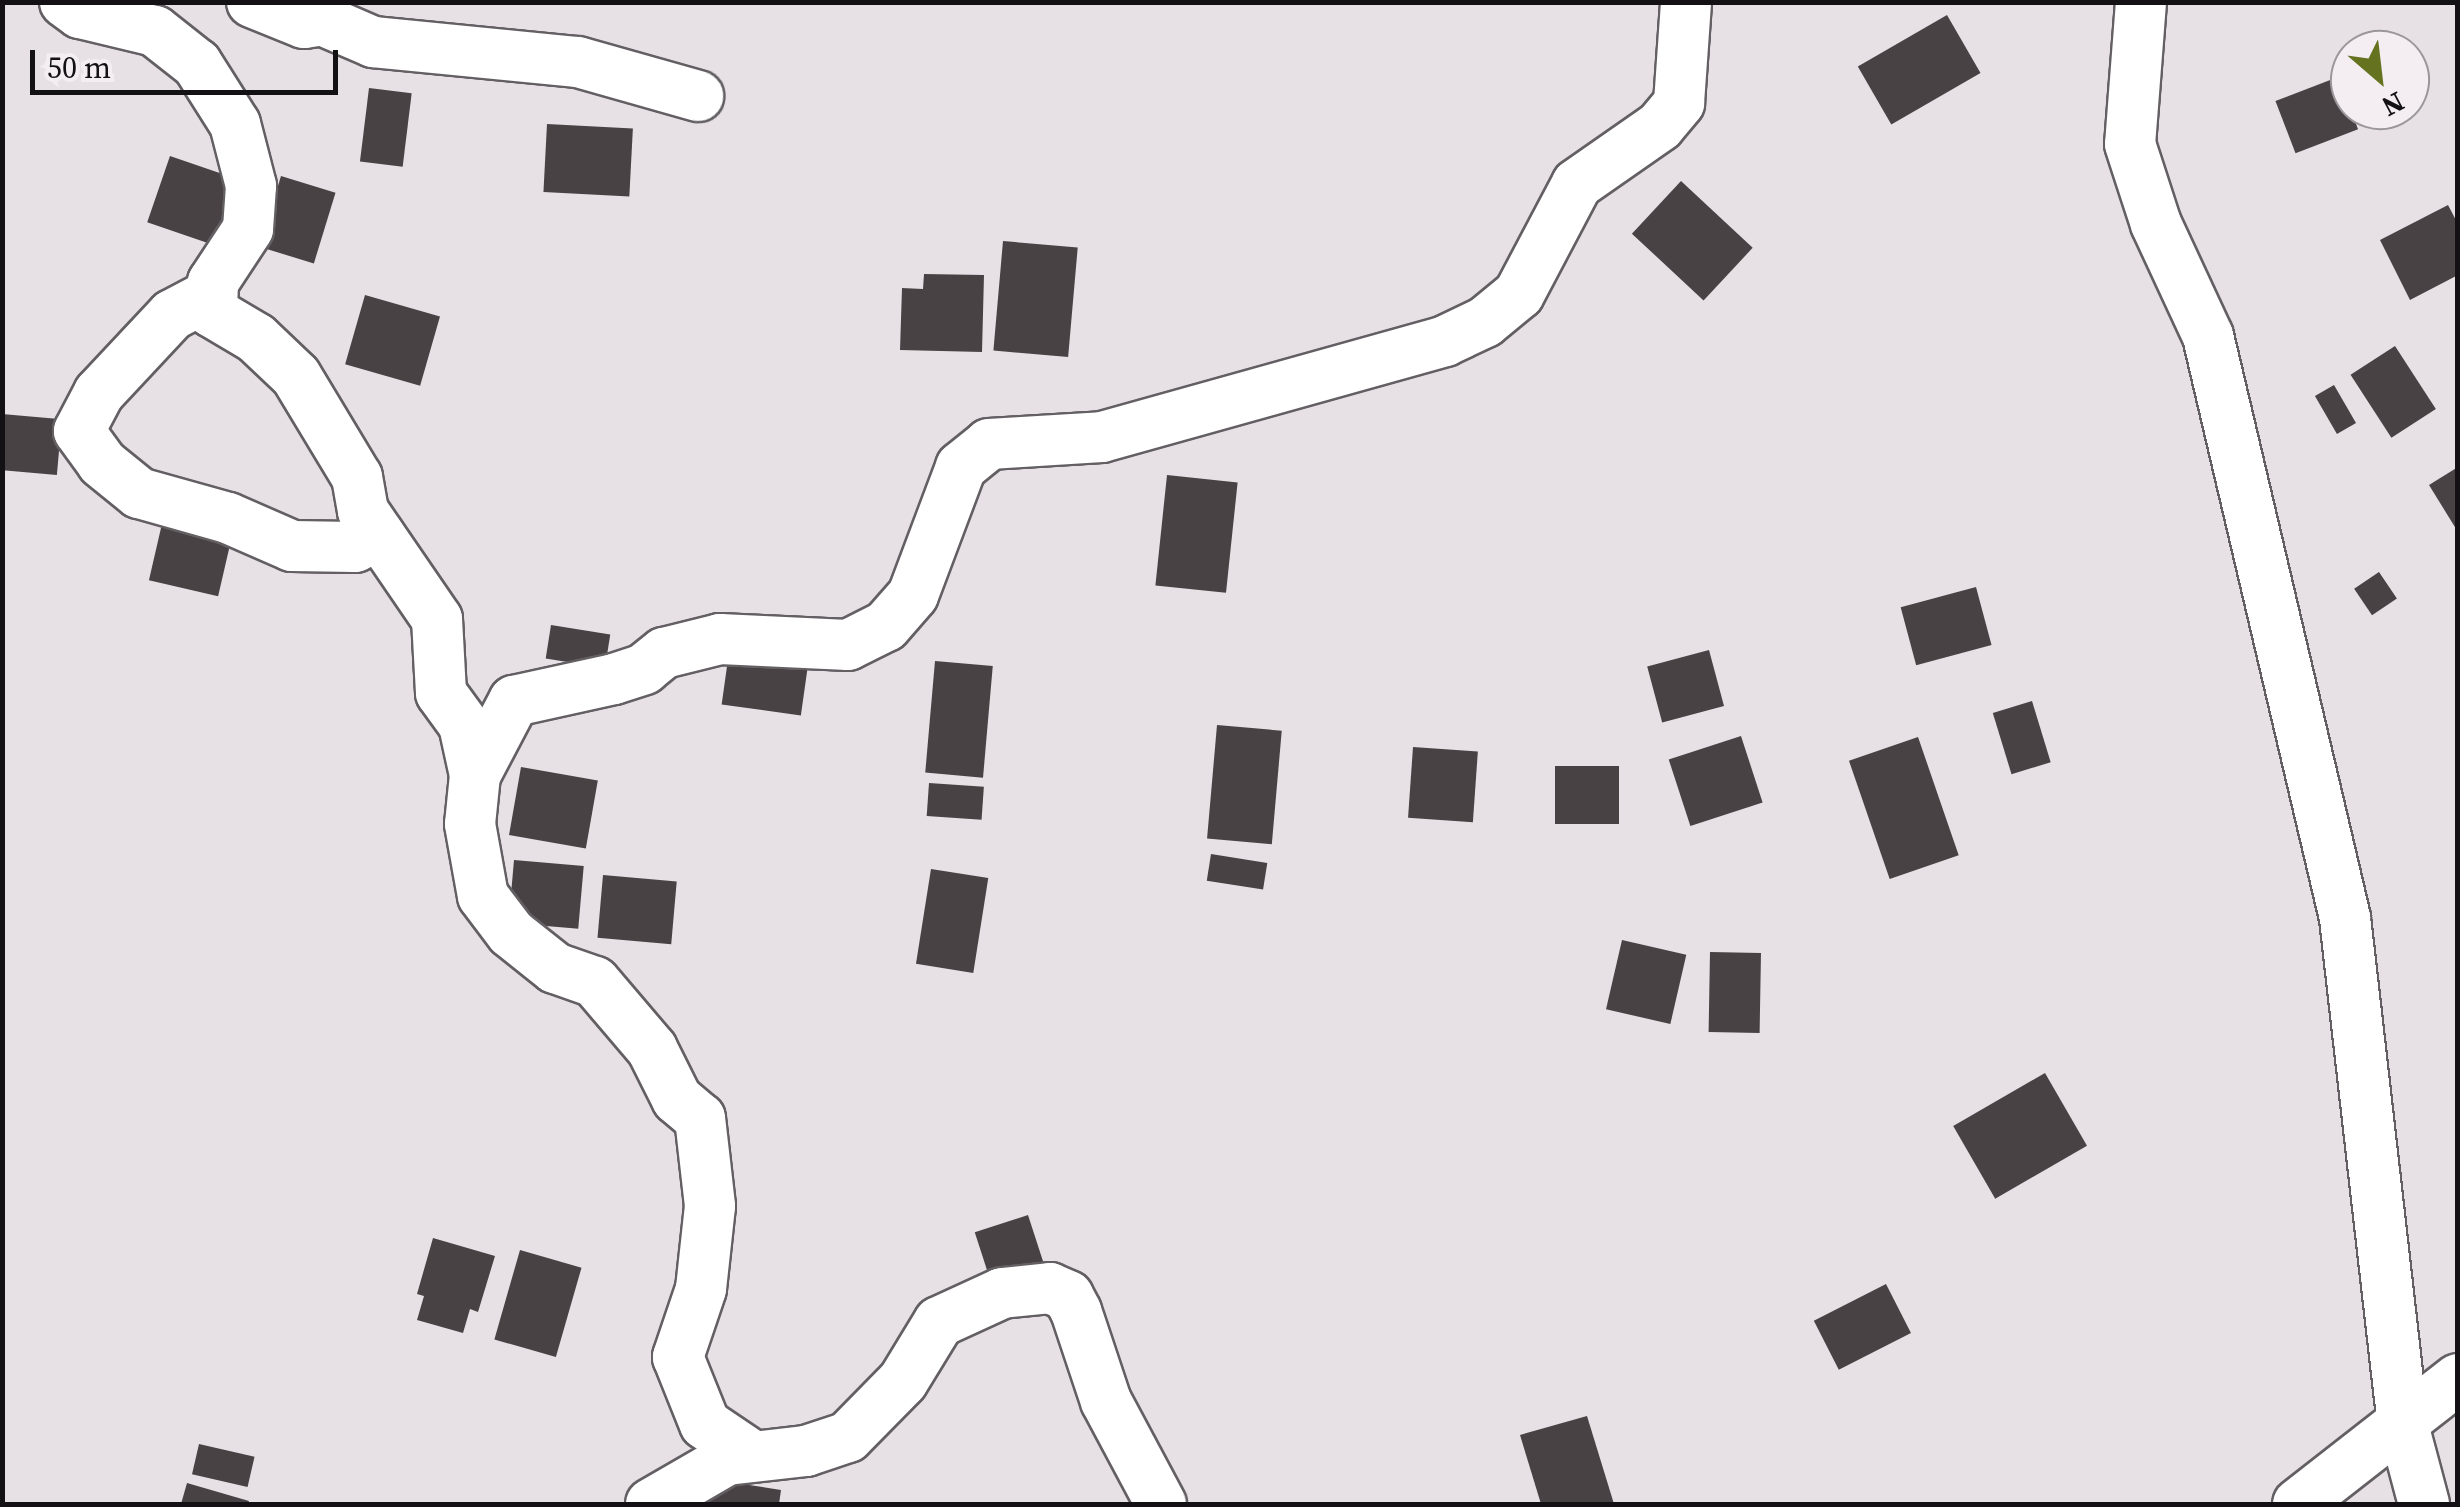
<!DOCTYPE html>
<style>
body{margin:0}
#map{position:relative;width:2460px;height:1507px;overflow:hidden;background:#e7e1e6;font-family:"Source Serif 4",serif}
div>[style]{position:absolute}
.building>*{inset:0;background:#484244;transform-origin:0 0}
.roads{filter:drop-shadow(2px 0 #635f63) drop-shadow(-2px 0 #635f63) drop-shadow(0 2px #635f63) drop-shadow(0 -2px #635f63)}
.minor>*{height:50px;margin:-25px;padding:0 25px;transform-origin:25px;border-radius:25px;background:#fff}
span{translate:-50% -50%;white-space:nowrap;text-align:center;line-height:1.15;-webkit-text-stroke:10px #f4eef3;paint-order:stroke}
.frame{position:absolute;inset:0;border:5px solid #131113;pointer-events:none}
.north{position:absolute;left:2330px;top:30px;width:100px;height:100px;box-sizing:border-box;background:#f4eef3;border:2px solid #9a9699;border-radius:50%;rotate:152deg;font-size:28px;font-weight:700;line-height:40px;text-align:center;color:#131113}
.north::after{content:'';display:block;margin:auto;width:35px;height:45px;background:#657320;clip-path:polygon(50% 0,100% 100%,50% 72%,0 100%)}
.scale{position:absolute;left:30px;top:50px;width:308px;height:45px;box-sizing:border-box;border:5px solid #131113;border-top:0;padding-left:12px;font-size:30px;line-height:35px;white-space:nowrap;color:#131113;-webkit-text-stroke:8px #f4eef3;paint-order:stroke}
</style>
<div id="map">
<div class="building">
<i style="left:1947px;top:15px;width:67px;height:103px;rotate:60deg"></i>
<i style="left:2338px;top:77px;width:56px;height:67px;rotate:69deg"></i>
<i style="left:369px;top:88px;width:43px;height:74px;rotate:7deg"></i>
<i style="left:547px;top:124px;width:86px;height:68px;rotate:3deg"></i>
<i style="left:170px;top:156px;width:71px;height:70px;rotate:19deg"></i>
<i style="left:281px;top:176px;width:57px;height:74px;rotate:17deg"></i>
<i style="left:1681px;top:181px;width:98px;height:72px;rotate:43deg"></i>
<i style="clip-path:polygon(2448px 205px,2458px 224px,2458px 275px,2410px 300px,2380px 240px)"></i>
<i style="left:1003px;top:241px;width:75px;height:110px;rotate:5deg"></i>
<i style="clip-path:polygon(924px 274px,984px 275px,982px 352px,900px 350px,902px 288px,923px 289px)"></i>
<i style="left:365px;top:295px;width:78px;height:72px;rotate:16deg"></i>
<i style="left:2395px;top:346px;width:75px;height:53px;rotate:57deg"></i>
<i style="left:2334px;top:385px;width:44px;height:22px;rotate:60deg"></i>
<i style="left:2px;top:414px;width:60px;height:56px;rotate:5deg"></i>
<i style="clip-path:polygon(2458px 467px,2458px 532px,2429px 485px)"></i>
<i style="left:1167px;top:475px;width:71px;height:111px;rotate:6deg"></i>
<i style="left:164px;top:515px;width:71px;height:67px;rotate:13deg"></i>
<i style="left:2379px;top:572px;width:32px;height:30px;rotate:56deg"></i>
<i style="left:1976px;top:587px;width:60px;height:78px;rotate:75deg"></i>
<i style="left:551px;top:625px;width:60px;height:34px;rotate:9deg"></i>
<i style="left:730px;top:645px;width:80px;height:60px;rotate:8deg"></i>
<i style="left:1709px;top:650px;width:58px;height:64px;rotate:75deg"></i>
<i style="left:935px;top:661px;width:58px;height:112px;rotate:5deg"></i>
<i style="left:2032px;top:701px;width:64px;height:41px;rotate:73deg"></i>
<i style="left:1217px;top:725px;width:65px;height:114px;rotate:5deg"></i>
<i style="left:1741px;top:736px;width:70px;height:76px;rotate:72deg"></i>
<i style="left:1918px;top:737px;width:125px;height:73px;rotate:71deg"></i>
<i style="left:1413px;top:747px;width:65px;height:71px;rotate:4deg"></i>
<i style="left:1555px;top:766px;width:64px;height:58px"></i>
<i style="left:521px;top:767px;width:78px;height:69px;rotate:10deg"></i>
<i style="left:929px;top:783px;width:55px;height:33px;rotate:4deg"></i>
<i style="left:1211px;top:854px;width:57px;height:27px;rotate:9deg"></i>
<i style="left:514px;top:860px;width:70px;height:63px;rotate:5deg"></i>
<i style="left:931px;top:869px;width:58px;height:96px;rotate:9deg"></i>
<i style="left:603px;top:875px;width:74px;height:63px;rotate:5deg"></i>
<i style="left:1622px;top:940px;width:66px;height:71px;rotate:13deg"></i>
<i style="left:1710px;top:952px;width:51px;height:80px;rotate:1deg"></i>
<i style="left:2045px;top:1073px;width:84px;height:106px;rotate:60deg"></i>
<i style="left:1028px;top:1215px;width:52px;height:56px;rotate:72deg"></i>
<i style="clip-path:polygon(433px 1238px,495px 1256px,478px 1312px,470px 1309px,463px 1333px,417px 1320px,424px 1296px,417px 1294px)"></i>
<i style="left:520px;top:1250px;width:64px;height:93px;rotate:16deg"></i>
<i style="left:1886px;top:1284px;width:55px;height:81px;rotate:63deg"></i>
<i style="clip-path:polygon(1587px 1416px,1614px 1504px,1541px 1504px,1520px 1435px)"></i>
<i style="left:199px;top:1444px;width:57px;height:31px;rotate:13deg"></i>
<i style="clip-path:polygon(710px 1479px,781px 1490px,779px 1504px,706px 1504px)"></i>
<i style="clip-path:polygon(187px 1483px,249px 1501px,248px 1504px,181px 1504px)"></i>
</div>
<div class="roads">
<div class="minor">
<i style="left:65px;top:2px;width:19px;rotate:36deg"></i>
<i style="left:80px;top:13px;width:77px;rotate:13.5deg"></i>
<i style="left:155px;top:31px;width:53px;rotate:38.2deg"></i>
<i style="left:197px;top:64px;width:71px;rotate:57.7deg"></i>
<i style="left:235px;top:124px;width:64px;rotate:75.5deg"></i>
<i style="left:251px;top:186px;width:43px;rotate:94deg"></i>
<i style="left:248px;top:229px;width:64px;rotate:123.4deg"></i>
<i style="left:213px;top:282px;width:30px;rotate:92deg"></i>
<i style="left:212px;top:312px;width:51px;rotate:30.6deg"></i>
<i style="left:256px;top:338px;width:55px;rotate:43.5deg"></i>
<i style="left:296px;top:376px;width:118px;rotate:58.9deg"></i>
<i style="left:357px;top:477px;width:35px;rotate:80deg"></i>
<i style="left:363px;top:511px;width:131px;rotate:55.6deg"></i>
<i style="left:437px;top:619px;width:74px;rotate:86.9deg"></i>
<i style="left:441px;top:693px;width:39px;rotate:54deg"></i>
<i style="left:464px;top:725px;width:51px;rotate:77.6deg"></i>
<i style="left:475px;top:775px;width:49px;rotate:95.8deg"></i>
<i style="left:470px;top:824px;width:73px;rotate:79.8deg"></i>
<i style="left:483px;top:896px;width:46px;rotate:52.9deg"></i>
<i style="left:511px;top:933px;width:56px;rotate:38.5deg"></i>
<i style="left:555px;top:968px;width:42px;rotate:19.3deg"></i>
<i style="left:595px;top:982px;width:88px;rotate:49.6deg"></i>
<i style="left:652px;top:1049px;width:56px;rotate:63.4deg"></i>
<i style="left:677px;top:1099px;width:30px;rotate:40deg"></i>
<i style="left:700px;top:1118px;width:89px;rotate:83.5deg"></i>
<i style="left:710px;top:1206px;width:83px;rotate:96.2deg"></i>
<i style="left:701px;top:1289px;width:72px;rotate:108.7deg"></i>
<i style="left:678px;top:1357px;width:72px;rotate:68.1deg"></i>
<i style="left:705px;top:1424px;width:55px;rotate:34deg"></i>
<i style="left:252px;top:2px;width:56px;rotate:22deg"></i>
<i style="left:304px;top:23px;width:18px;rotate:-9deg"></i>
<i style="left:322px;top:20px;width:56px;rotate:23.3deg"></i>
<i style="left:373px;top:42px;width:206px;rotate:5.6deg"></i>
<i style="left:578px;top:62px;width:125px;rotate:15.8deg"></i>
<i style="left:2141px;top:2px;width:142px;rotate:94.4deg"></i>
<i style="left:2130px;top:144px;width:84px;rotate:72deg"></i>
<i style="left:2156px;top:224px;width:123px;rotate:65.1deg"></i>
<i style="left:2208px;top:336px;width:598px;rotate:76.75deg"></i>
<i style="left:2345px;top:918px;width:510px;rotate:83.47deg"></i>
<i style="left:2403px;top:1425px;width:82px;rotate:75.1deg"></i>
<i style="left:212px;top:294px;width:45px;rotate:152.3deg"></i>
<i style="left:172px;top:315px;width:107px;rotate:133.1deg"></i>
<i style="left:99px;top:393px;width:43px;rotate:117.8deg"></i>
<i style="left:79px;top:431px;width:39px;rotate:54deg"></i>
<i style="left:102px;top:463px;width:48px;rotate:39deg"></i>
<i style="left:139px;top:493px;width:92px;rotate:15.7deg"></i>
<i style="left:228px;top:518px;width:70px;rotate:23.6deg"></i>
<i style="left:292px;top:546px;width:63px;rotate:0.9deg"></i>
<i style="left:355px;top:547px;width:27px;rotate:-27deg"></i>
<i style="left:475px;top:775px;width:84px;rotate:-62.2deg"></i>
<i style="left:514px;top:701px;width:102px;rotate:-12.4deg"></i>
<i style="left:614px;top:679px;width:32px;rotate:-18deg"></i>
<i style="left:644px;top:669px;width:26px;rotate:-39deg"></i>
<i style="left:664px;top:653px;width:58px;rotate:-14deg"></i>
<i style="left:720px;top:639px;width:128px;rotate:2.7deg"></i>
<i style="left:848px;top:645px;width:42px;rotate:-26.6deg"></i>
<i style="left:886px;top:626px;width:41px;rotate:-48.9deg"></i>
<i style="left:913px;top:595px;width:137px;rotate:-69.4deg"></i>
<i style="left:961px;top:467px;width:36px;rotate:-39deg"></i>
<i style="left:989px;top:444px;width:113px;rotate:-3.5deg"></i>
<i style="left:1102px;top:437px;width:356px;rotate:-15.6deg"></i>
<i style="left:1445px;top:341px;width:44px;rotate:-25.4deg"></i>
<i style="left:1485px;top:322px;width:44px;rotate:-39.5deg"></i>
<i style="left:1519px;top:294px;width:124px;rotate:-62.2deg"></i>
<i style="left:1577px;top:184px;width:101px;rotate:-34.9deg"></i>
<i style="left:1660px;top:126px;width:30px;rotate:-50deg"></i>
<i style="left:1679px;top:103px;width:101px;rotate:-86deg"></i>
<i style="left:651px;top:1504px;width:88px;rotate:-30.1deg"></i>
<i style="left:727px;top:1460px;width:80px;rotate:-6.5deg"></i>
<i style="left:806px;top:1451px;width:44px;rotate:-18.4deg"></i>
<i style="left:848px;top:1437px;width:78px;rotate:-45.5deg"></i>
<i style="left:903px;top:1381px;width:69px;rotate:-58.6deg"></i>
<i style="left:939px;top:1322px;width:69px;rotate:-24.7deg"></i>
<i style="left:1002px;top:1293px;width:48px;rotate:-5.9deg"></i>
<i style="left:1050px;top:1288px;width:20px;rotate:24deg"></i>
<i style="left:1068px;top:1296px;width:17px;rotate:62deg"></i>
<i style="left:1076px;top:1311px;width:95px;rotate:71.6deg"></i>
<i style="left:1106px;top:1401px;width:117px;rotate:61.9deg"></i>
<i style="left:2298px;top:1504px;width:203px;rotate:-38deg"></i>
</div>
</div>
<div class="frame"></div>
<div class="north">N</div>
<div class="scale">50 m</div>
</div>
